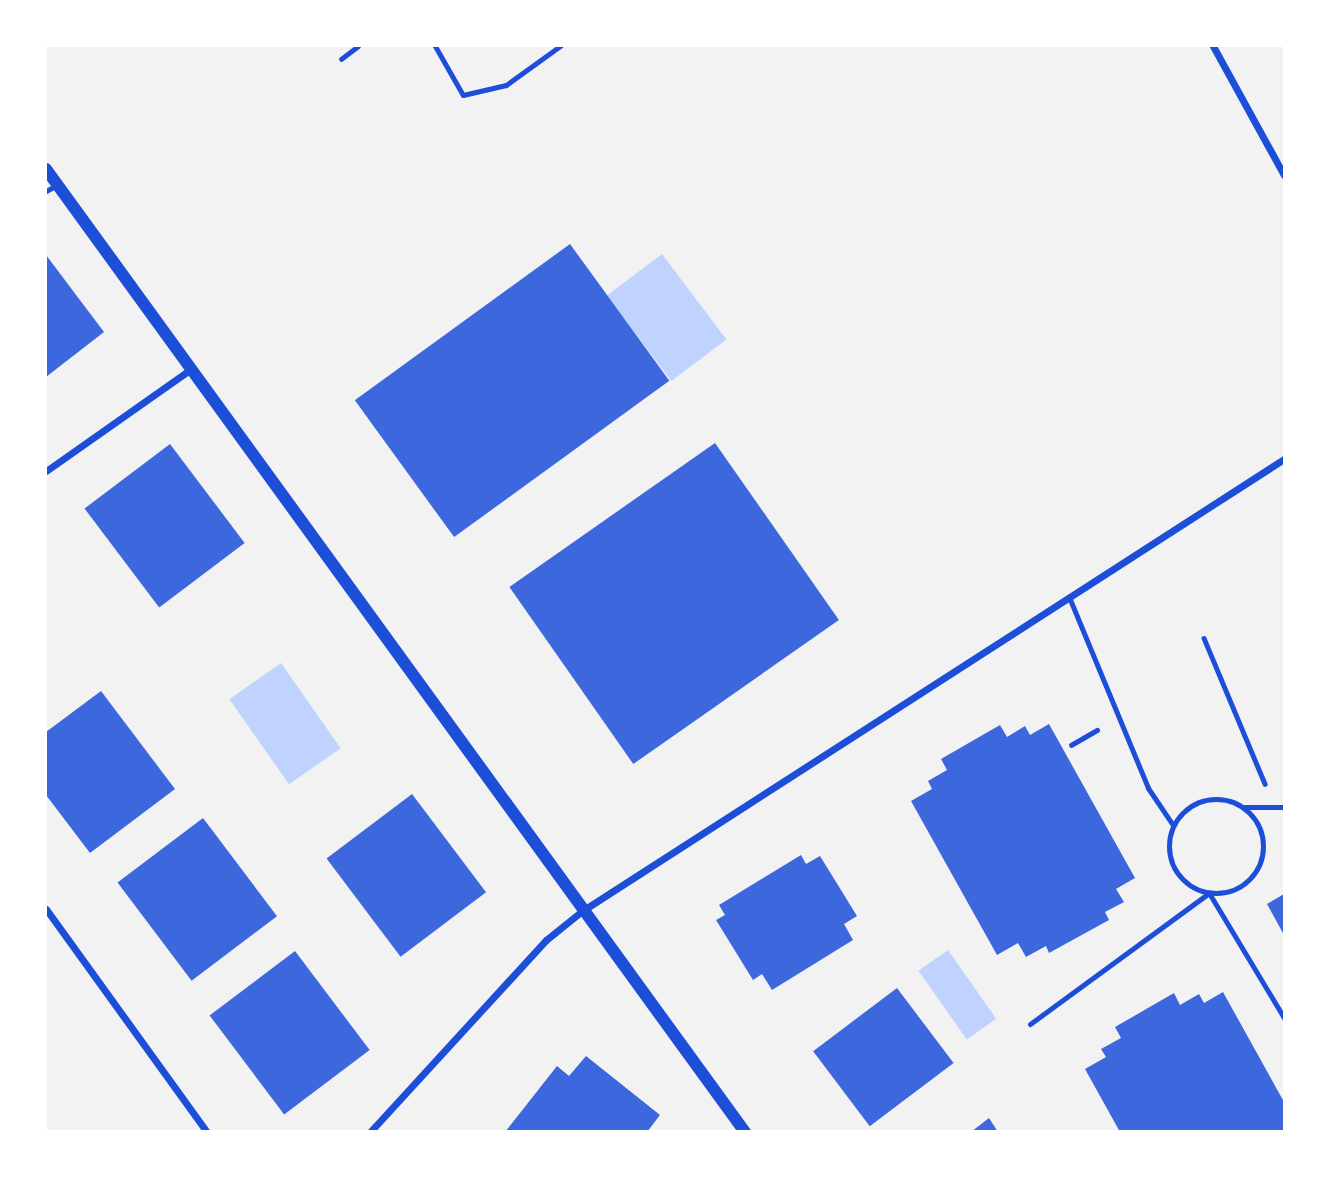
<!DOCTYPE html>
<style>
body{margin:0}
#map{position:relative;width:1330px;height:1177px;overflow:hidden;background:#f2f2f2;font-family:"Public Sans",sans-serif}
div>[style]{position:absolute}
.water>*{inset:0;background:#bfd3fe;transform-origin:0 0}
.building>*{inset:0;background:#3d67dc;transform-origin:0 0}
.path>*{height:4.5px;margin:-2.25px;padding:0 2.25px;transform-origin:2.25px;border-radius:2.25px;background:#1d4ed8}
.service>*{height:5px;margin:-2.5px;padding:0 2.5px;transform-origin:2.5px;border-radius:2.5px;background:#1d4ed8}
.service>.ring{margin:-2.5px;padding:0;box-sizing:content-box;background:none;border:5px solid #1d4ed8;border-radius:50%}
.minor>*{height:7px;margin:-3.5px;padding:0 3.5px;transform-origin:3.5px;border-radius:3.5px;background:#1d4ed8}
.tertiary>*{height:12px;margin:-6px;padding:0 6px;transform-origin:6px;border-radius:6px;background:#1d4ed8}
span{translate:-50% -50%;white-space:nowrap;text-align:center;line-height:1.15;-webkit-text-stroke:6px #fff;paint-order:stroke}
.frame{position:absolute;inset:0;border:47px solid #fff;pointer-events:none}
</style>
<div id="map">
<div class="water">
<i style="left:662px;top:254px;width:107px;height:69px;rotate:53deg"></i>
<i style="left:281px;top:663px;width:104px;height:63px;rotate:55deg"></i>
<i style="left:948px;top:950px;width:84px;height:36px;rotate:55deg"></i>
</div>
<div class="building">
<i style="left:570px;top:244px;width:169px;height:266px;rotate:54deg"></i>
<i style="clip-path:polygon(46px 255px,104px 332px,46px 377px)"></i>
<i style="left:715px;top:443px;width:216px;height:251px;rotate:55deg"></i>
<i style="left:170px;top:444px;width:124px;height:107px;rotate:53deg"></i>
<i style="clip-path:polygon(101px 691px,175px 789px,90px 853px,46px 795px,46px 732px)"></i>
<i style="clip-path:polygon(1049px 724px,1135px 878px,1116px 889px,1124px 902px,1105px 912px,1109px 920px,1049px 953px,1046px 946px,1026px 957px,1018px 943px,997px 955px,911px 801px,932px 789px,928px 781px,947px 770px,941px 759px,1000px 725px,1007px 737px,1025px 726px,1030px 735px)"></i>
<i style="left:412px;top:794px;width:123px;height:107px;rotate:53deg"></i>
<i style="left:203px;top:818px;width:123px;height:107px;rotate:53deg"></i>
<i style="clip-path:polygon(801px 855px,806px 864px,820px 856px,857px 916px,844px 924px,853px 940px,772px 990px,762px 974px,753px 980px,716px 920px,725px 915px,719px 905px)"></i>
<i style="clip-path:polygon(1284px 894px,1284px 935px,1267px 904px)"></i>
<i style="left:295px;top:951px;width:124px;height:107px;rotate:53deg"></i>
<i style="left:897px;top:988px;width:94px;height:105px;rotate:53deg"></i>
<i style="clip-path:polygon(1223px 992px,1284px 1102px,1284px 1132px,1120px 1132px,1085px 1069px,1106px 1057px,1101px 1049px,1121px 1038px,1115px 1027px,1174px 993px,1180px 1005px,1199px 994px,1204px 1003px)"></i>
<i style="clip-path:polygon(586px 1056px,660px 1115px,647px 1132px,505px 1132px,557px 1066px,569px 1076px)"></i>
<i style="clip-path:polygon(989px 1118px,998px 1132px,971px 1132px)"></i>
</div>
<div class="path">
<i style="left:341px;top:59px;width:21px;rotate:-37deg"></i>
<i style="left:1204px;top:638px;width:158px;rotate:67.3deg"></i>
<i style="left:1071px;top:745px;width:30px;rotate:-30deg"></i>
</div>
<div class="service">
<i style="left:435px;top:46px;width:56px;rotate:60.3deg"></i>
<i style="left:463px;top:95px;width:44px;rotate:-13.1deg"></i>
<i style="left:506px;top:85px;width:67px;rotate:-35.8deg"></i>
<i style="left:46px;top:191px;width:13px;rotate:-29deg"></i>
<i style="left:1069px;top:597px;width:207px;rotate:67.5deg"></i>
<i style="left:1148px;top:788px;width:45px;rotate:56deg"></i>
<i class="ring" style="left:1169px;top:799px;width:89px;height:89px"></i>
<i style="left:1245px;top:807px;width:39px"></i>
<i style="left:1030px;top:1024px;width:222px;rotate:-36.2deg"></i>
<i style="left:1209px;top:893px;width:146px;rotate:59deg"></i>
</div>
<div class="minor">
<i style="left:1213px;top:46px;width:147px;rotate:61.2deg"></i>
<i style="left:46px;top:471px;width:177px;rotate:-35.1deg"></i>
<i style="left:46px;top:909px;width:275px;rotate:54.2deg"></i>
<i style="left:370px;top:1132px;width:260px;rotate:-47.5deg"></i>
<i style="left:546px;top:940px;width:46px;rotate:-38.9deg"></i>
<i style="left:582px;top:911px;width:835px;rotate:-32.78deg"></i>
</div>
<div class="tertiary">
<i style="left:46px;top:169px;width:1190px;rotate:54.03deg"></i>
</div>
<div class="frame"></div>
</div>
